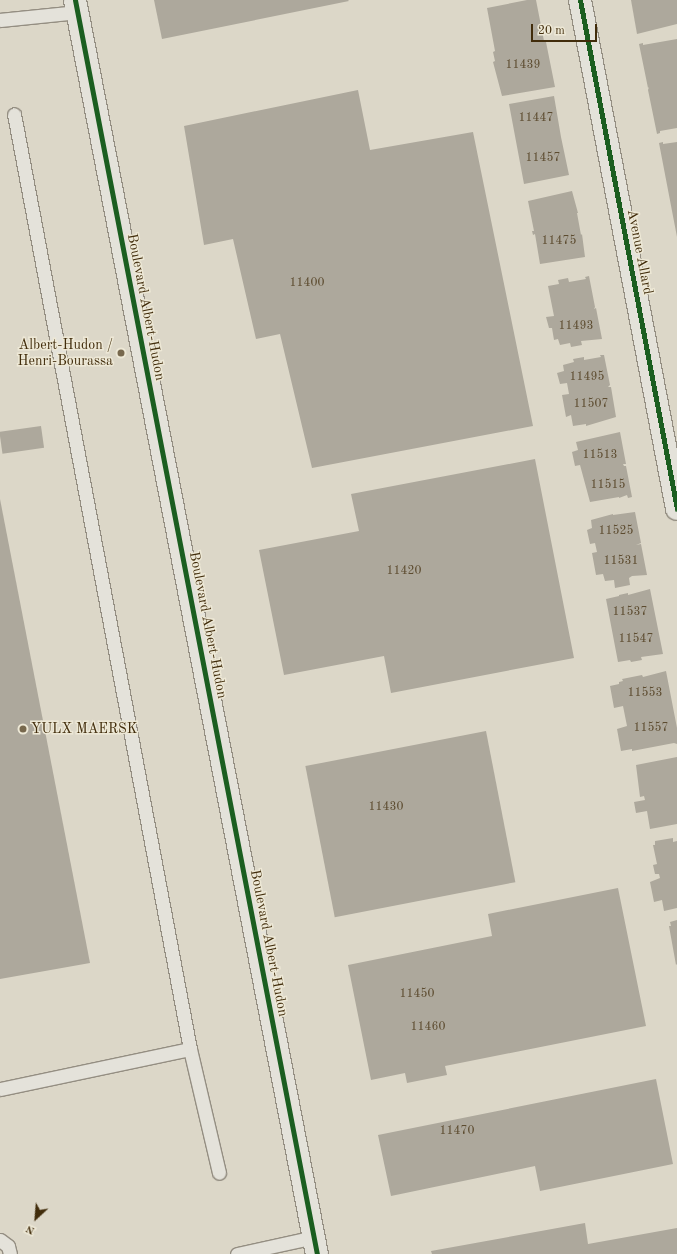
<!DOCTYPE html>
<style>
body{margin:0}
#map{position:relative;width:677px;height:1254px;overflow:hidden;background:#dcd7c8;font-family:"Old Standard TT",serif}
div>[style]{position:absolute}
.building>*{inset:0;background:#ada89c;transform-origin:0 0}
.roads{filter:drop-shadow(1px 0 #948e82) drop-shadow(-1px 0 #948e82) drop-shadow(0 1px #948e82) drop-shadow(0 -1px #948e82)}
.service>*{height:13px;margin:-6.5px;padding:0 6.5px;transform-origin:6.5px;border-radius:6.5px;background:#e4e2da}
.minor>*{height:22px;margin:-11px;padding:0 11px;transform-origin:11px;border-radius:11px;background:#e4e2da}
.tertiary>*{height:22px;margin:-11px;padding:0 11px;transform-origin:11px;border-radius:11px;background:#e4e2da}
.cycleway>*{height:5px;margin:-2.5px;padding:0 2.5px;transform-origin:2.5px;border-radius:2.5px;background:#1b5e20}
.dots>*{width:11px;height:11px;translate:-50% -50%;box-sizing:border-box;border:2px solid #ede8d6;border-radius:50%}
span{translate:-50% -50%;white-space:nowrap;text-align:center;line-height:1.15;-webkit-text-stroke:3px #ede8d6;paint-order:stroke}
.number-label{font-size:12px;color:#5c4b2f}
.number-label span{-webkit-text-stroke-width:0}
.street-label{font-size:14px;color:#412c0b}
.poi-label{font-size:14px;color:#412c0b}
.right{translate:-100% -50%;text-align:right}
.left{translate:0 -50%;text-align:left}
.north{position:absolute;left:16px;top:1198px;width:40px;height:40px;-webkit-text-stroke:3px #ede8d6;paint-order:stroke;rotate:206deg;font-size:11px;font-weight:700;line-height:16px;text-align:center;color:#412c0b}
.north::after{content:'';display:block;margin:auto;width:14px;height:18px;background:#412c0b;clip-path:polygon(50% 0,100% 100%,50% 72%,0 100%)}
.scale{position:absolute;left:531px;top:24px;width:66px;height:18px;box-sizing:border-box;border:2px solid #412c0b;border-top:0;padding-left:5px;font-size:12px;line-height:14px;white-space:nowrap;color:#412c0b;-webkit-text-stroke:3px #ede8d6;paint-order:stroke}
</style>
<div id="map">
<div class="building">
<i style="clip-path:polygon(154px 0,348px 0,349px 1px,162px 39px)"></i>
<i style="clip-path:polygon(527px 0,536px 0,544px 41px,543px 42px,546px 42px,555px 87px,502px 96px,493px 62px,495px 61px,493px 52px,495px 51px,487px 8px)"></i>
<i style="clip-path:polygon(631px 0,677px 0,677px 24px,637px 34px)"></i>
<i style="clip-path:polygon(677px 39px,677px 128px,660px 131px,660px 133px,657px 134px,648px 90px,649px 87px,648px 88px,639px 44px,643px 43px,643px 45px)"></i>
<i style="clip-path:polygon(358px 90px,370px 150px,473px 132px,533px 426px,312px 468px,280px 334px,256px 339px,233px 239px,204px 245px,184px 126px)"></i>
<i style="clip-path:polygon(554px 96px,561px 137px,569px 175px,524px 184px,509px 104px)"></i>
<i style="clip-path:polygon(663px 142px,663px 144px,677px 142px,677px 237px,659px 143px)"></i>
<i style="clip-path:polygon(572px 191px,578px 213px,577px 213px,581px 235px,582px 234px,585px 257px,540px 264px,535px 234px,533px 235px,532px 231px,534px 231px,528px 201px)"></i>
<i style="clip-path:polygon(589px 276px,595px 307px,594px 309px,596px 308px,602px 339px,581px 341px,582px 345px,571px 347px,570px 343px,560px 345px,558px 339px,554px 340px,552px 328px,549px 328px,546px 317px,554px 316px,548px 286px,559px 284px,558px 280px,568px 278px,569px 282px,586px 279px,585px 277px)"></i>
<i style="clip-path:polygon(600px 355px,604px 355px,610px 385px,608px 387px,611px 387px,616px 417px,586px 426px,586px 424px,573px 426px,571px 415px,566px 417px,562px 395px,569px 394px,567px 383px,560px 384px,557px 373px,564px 371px,563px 365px,574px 362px,573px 359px,584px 357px,584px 360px,601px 357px)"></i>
<i style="left:41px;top:426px;width:22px;height:42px;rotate:82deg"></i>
<i style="clip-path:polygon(620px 432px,626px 464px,623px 464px,624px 466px,626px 466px,632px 497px,628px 498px,627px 495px,619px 498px,619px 497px,590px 502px,580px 465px,575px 466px,572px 452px,578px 450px,576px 442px)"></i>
<i style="clip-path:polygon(535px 459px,574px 658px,391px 693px,384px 656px,284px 675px,259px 550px,359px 531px,351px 494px)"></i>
<i style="clip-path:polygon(0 499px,90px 963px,0 979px)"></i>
<i style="clip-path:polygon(635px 512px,641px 543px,636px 545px,641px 544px,647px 575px,632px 576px,629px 578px,630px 585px,615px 588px,614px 580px,605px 581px,603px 574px,596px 575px,592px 553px,597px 552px,595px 543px,590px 544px,587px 530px,592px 528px,591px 520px,613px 514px,613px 515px)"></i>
<i style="clip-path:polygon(650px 589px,663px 654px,641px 657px,642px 660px,631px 662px,630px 660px,618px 662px,606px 599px,619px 596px,619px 595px,628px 593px,628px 595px)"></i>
<i style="clip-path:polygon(666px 671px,677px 728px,677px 744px,674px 743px,632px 751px,632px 749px,621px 751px,617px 729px,627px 726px,623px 706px,614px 708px,610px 686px,619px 684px,619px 682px,623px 681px,622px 679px,642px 675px,643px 677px)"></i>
<i style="left:486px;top:731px;width:154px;height:184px;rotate:79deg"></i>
<i style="clip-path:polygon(677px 757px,677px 824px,650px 829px,647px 811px,636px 813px,634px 802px,645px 800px,644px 796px,640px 797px,636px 765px)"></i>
<i style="clip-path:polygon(673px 838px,673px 842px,677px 841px,677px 908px,664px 911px,662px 900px,654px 902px,650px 882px,660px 878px,659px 874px,655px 874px,653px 865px,657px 864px,653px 845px,655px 845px,655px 841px)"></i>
<i style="clip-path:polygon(618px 888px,646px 1026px,445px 1066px,447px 1075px,407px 1083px,405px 1073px,371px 1080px,348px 965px,492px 936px,488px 914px)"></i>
<i style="clip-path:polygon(677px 920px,677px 964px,676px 965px,669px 926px,671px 926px,670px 922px)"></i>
<i style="clip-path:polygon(656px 1079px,673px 1164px,540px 1191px,535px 1166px,391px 1196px,378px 1135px)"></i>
<i style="clip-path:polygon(585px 1223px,588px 1244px,677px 1228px,677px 1254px,432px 1254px,431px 1251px)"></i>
</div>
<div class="roads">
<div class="service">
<i style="left:0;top:20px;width:77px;rotate:-5.9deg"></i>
<i style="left:190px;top:1049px;width:127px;rotate:76.8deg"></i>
<i style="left:0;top:1089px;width:194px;rotate:-11.9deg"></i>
<i style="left:190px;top:1049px;width:951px;rotate:-100.66deg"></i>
<i style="left:0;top:1240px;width:10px;rotate:37deg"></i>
<i style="left:8px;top:1246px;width:8px;rotate:76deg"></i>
<i style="left:237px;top:1254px;width:79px;rotate:-12.4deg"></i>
</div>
<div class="minor">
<i style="left:580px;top:0;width:518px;rotate:79.21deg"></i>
</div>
<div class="tertiary">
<i style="left:75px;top:0;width:1277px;rotate:79.08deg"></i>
</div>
</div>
<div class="cycleway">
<i style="left:75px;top:0;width:1277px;rotate:79.08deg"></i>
<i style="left:580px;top:0;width:518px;rotate:79.21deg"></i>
</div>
<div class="dots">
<i style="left:121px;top:353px;background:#77684d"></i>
<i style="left:23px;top:729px;background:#77684d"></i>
</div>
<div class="number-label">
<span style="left:523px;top:66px">11439</span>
<span style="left:536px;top:119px">11447</span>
<span style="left:543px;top:159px">11457</span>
<span style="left:559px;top:242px">11475</span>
<span style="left:307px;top:284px">11400</span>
<span style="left:576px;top:327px">11493</span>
<span style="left:587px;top:378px">11495</span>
<span style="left:591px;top:405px">11507</span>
<span style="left:600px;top:456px">11513</span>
<span style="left:608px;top:486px">11515</span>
<span style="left:616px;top:532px">11525</span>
<span style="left:621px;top:562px">11531</span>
<span style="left:404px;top:572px">11420</span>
<span style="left:630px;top:613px">11537</span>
<span style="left:636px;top:640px">11547</span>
<span style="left:645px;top:694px">11553</span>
<span style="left:651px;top:729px">11557</span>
<span style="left:386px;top:808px">11430</span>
<span style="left:417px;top:995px">11450</span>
<span style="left:428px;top:1028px">11460</span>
<span style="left:457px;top:1132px">11470</span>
</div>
<div class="street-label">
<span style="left:640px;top:252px;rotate:79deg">Avenue Allard</span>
<span style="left:146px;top:307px;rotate:79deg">Boulevard Albert-Hudon</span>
<span style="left:208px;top:625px;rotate:79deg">Boulevard Albert-Hudon</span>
<span style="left:269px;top:943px;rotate:79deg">Boulevard Albert-Hudon</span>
</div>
<div class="poi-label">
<span class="right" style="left:113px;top:353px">Albert-Hudon /<br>Henri-Bourassa</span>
<span class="left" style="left:31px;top:729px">YULX MAERSK</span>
</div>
<div class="north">N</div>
<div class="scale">20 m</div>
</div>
